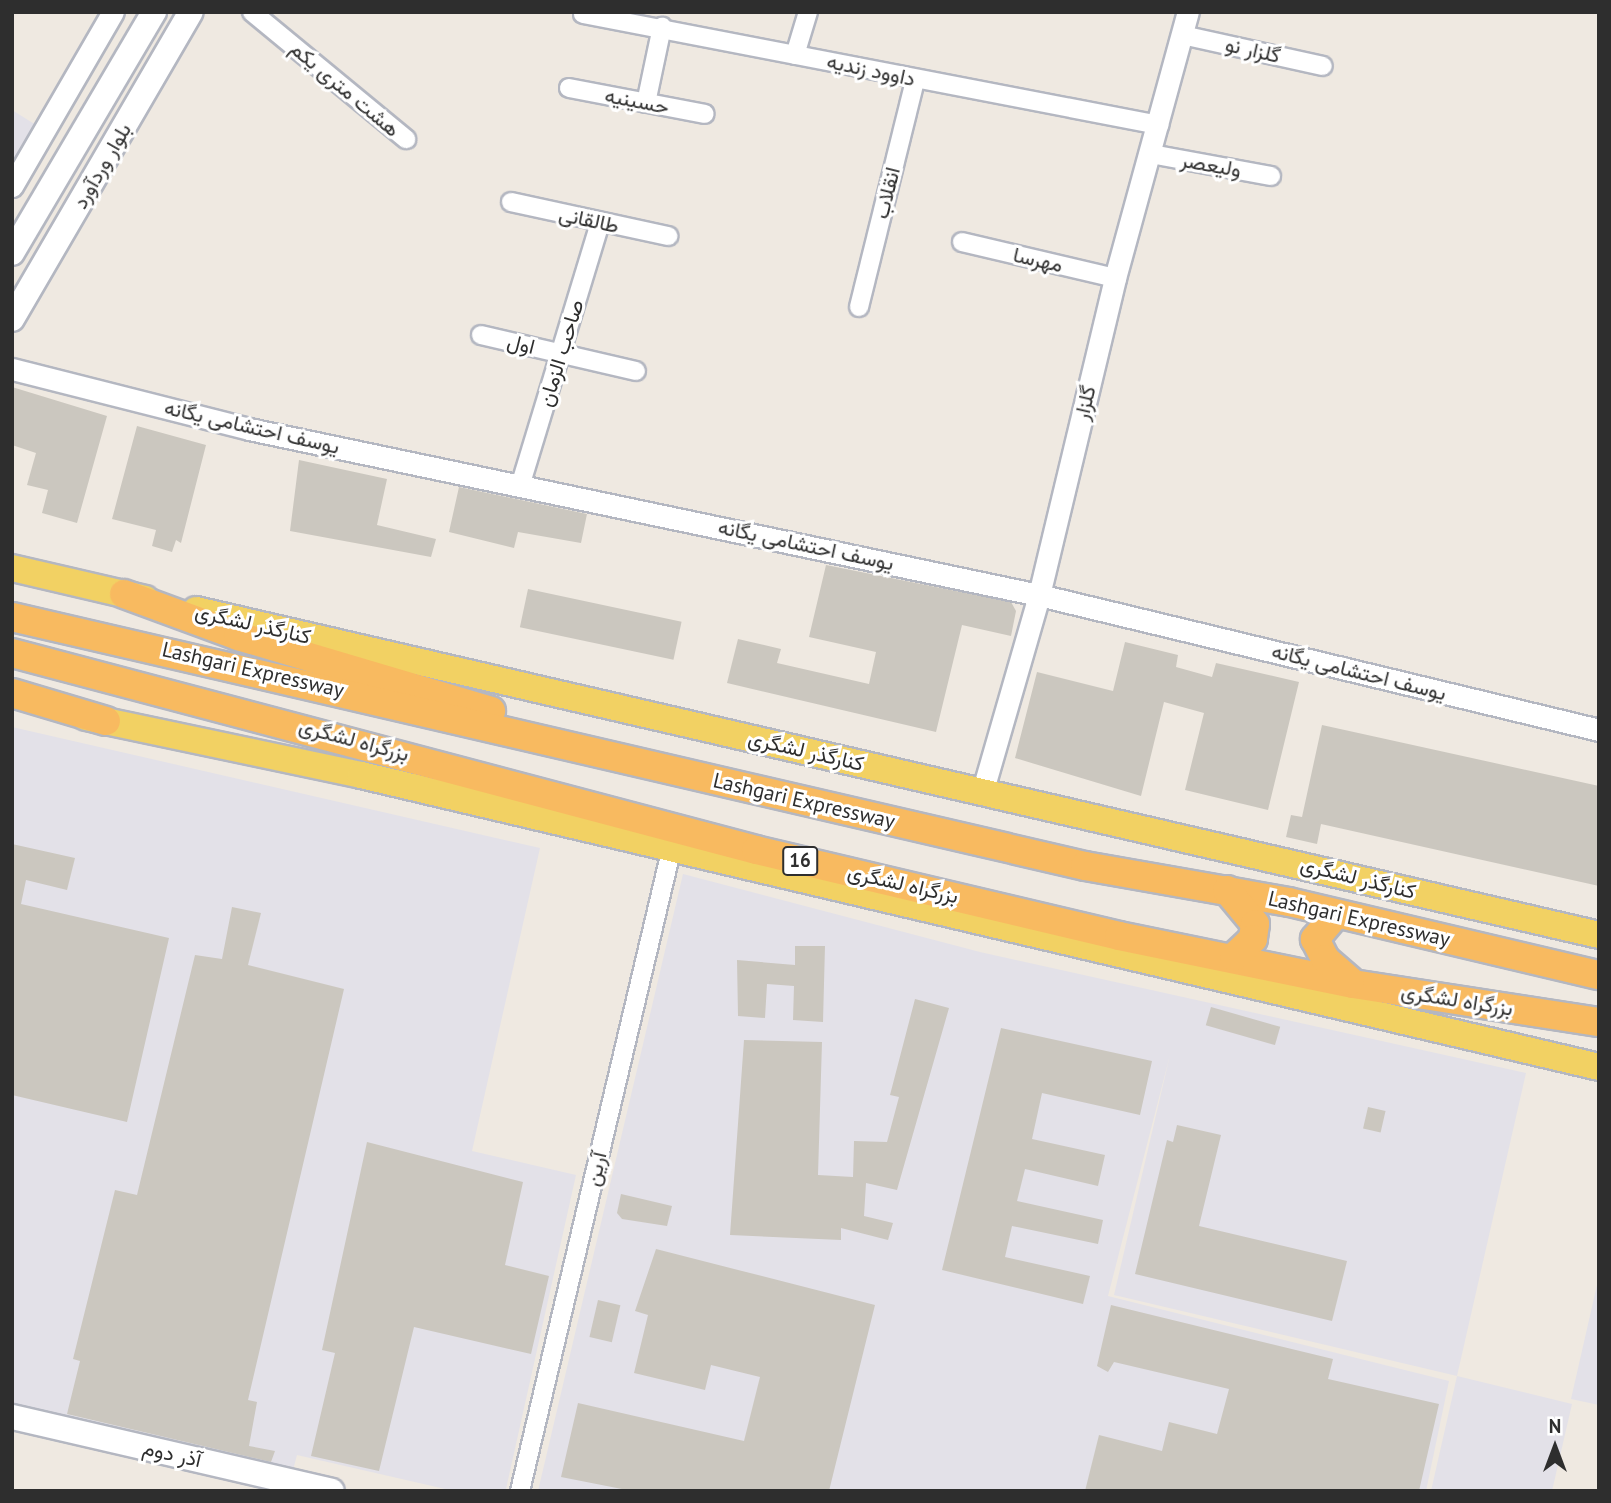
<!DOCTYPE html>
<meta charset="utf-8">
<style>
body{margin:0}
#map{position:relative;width:1611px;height:1503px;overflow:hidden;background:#efe9e1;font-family:"PT Sans",Vazirmatn,sans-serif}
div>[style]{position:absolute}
.industrial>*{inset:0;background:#e3e1e8}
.building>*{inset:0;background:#cbc7bf;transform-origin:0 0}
.roads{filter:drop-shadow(2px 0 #b4b7c1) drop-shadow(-2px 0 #b4b7c1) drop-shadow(0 2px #b4b7c1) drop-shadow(0 -2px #b4b7c1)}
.minor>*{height:18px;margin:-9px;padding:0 9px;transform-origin:9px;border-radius:9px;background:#fff}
.tertiary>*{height:21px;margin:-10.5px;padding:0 10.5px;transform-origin:10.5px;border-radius:10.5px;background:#fff}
.secondary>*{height:24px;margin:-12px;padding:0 12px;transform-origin:12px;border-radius:12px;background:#fff}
.primary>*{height:26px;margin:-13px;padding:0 13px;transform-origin:13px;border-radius:13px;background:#f2d163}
.trunk>*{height:28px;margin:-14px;padding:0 14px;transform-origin:14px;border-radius:14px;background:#f8ba60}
span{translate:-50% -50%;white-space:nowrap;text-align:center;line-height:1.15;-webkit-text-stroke:6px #fff;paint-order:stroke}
.shield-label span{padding:2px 5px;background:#fff;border:2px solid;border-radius:5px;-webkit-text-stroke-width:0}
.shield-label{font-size:19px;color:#2e2e2e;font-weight:700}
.street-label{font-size:21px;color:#2e2e2e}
.frame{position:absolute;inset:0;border:14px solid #2e2e2e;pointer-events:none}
.north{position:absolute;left:1520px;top:1412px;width:70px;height:70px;-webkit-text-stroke:5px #fff;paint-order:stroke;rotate:0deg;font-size:19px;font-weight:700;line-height:28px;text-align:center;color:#2e2e2e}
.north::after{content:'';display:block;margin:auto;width:24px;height:32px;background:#2e2e2e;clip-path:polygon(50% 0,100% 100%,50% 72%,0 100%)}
</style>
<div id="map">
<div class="industrial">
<i style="clip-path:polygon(12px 110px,36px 125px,12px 166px)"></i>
<i style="clip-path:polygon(12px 727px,540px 848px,472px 1151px,576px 1175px,506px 1489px,454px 1491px,297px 1455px,293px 1470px,12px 1404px)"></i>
<i style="clip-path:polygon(683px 874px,980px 952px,1526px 1073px,1457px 1376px,1572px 1404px,1552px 1491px,1431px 1491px,1457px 1376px,1114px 1295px,1170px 1055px,1108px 1296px,1449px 1381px,1426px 1491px,538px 1491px)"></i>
<i style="clip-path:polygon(1599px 1276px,1599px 1405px,1571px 1399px)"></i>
</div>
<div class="building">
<i style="clip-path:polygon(12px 387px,107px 416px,77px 523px,42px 513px,48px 490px,27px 485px,36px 453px,12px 445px)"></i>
<i style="clip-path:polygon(137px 426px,206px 445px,181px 543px,176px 540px,172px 552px,152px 546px,156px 530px,112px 519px)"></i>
<i style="clip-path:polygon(299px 460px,387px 479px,377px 525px,436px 539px,431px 557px,290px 531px)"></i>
<i style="clip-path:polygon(459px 487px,587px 514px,581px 543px,518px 532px,514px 548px,449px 532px)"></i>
<i style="clip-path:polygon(826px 565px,1011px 602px,1016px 611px,1011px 636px,962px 625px,936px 732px,727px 683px,738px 639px,781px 649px,777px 663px,869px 684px,876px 652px,809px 637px)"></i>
<i style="left:528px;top:589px;width:157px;height:39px;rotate:12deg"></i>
<i style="clip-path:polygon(1125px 642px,1178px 655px,1176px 667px,1212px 677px,1216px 663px,1299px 682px,1268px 810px,1185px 790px,1204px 713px,1164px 702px,1141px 796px,1015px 758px,1037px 672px,1113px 691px)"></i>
<i style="clip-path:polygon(1322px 725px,1599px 786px,1599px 886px,1321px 824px,1317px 844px,1286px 837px,1291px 815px,1302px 817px)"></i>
<i style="clip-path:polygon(12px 844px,75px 858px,67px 890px,26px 880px,21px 904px,169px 938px,127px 1122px,12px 1095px)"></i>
<i style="clip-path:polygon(232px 907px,261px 913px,248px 965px,344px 989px,248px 1400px,257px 1402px,249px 1446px,275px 1451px,271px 1462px,67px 1414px,80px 1361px,73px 1359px,115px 1190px,137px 1195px,195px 955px,222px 959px)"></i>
<i style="clip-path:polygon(795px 946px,825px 946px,823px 1022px,793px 1020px,794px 986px,767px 984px,765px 1018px,738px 1016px,737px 960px,795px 965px)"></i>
<i style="clip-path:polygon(915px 999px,949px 1008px,897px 1190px,866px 1183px,864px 1216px,893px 1223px,888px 1240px,841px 1228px,841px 1240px,730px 1235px,744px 1040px,822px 1042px,818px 1175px,853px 1177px,854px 1141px,887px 1142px,899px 1097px,890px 1095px)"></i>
<i style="left:1211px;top:1007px;width:72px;height:19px;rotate:16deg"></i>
<i style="clip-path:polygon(1001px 1028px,1152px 1061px,1140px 1115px,1042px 1093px,1032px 1139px,1105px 1155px,1098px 1186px,1025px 1169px,1017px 1201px,1103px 1220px,1098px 1244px,1012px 1226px,1005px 1257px,1090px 1276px,1083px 1304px,942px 1270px)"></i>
<i style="left:1368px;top:1107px;width:18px;height:22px;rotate:13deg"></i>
<i style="clip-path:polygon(1177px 1125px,1221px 1135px,1199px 1226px,1347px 1261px,1332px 1321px,1135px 1274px,1167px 1140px,1173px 1142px)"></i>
<i style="clip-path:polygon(367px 1142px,523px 1182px,505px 1265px,549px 1276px,531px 1354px,414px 1327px,379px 1471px,311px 1456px,335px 1353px,322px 1350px)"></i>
<i style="clip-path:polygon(621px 1194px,672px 1206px,667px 1226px,622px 1219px,617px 1213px)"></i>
<i style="clip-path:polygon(656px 1249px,875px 1305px,829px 1491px,632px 1491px,561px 1477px,578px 1403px,744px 1441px,760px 1377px,711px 1365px,705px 1390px,634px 1373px,648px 1315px,635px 1311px)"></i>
<i style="left:598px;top:1300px;width:23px;height:38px;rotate:13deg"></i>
<i style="clip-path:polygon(1111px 1305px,1333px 1359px,1328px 1379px,1439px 1404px,1419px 1491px,1085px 1491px,1099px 1435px,1162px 1451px,1169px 1422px,1217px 1434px,1229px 1389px,1114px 1362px,1108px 1372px,1097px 1366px)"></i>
</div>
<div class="roads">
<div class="minor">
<i style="left:252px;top:12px;width:200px;rotate:39.5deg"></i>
<i style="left:583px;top:14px;width:587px;rotate:10.91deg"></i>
<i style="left:1182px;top:35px;width:144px;rotate:12.4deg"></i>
<i style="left:795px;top:55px;width:45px;rotate:-73.2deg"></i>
<i style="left:569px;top:88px;width:138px;rotate:10.8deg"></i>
<i style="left:646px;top:103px;width:78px;rotate:-78.1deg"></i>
<i style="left:1151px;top:154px;width:122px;rotate:10.4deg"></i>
<i style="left:511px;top:202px;width:161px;rotate:12.2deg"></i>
<i style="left:962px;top:242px;width:157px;rotate:13.2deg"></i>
<i style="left:859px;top:307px;width:234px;rotate:-76.1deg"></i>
<i style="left:481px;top:335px;width:159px;rotate:13.1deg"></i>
<i style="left:521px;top:483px;width:272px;rotate:-73.1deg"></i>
<i style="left:520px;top:1491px;width:662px;rotate:-76.72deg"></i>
</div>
<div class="tertiary">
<i style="left:12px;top:186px;width:201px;rotate:-59.9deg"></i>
<i style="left:12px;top:369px;width:244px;rotate:14.2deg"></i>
<i style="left:249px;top:429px;width:807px;rotate:11.87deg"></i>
<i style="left:1039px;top:595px;width:576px;rotate:13.55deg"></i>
<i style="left:982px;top:793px;width:206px;rotate:-73.9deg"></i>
<i style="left:1039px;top:595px;width:326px;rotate:-76.5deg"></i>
<i style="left:1115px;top:278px;width:276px;rotate:-74.7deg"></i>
</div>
<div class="secondary">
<i style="left:12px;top:253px;width:280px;rotate:-59.5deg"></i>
<i style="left:12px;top:319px;width:355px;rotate:-59.8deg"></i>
<i style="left:12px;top:1417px;width:328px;rotate:13deg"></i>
</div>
<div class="primary">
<i style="left:12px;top:568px;width:137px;rotate:13.1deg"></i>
<i style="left:196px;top:610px;width:1440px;rotate:13.04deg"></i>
<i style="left:86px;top:717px;width:281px;rotate:11.9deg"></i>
<i style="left:361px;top:775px;width:1272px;rotate:13.27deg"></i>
</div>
<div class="trunk">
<i style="left:124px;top:594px;width:121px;rotate:20.2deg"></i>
<i style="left:238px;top:636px;width:264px;rotate:16.5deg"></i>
<i style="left:12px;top:617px;width:1102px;rotate:13.06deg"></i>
<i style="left:1085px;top:866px;width:207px;rotate:10deg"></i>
<i style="left:1289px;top:902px;width:318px;rotate:13.3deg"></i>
<i style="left:12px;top:653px;width:770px;rotate:14.83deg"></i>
<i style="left:756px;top:850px;width:373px;rotate:13.3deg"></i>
<i style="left:1119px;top:936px;width:239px;rotate:11.6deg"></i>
<i style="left:1353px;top:984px;width:249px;rotate:8.8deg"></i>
<i style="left:12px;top:693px;width:98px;rotate:16.6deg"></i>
<i style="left:1227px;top:890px;width:44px;rotate:50.5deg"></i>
<i style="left:1255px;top:924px;width:15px;rotate:98deg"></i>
<i style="left:1253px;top:939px;width:26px;rotate:137deg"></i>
<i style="left:1336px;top:914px;width:33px;rotate:130deg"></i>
<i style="left:1315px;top:939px;width:22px;rotate:63deg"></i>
<i style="left:1325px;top:959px;width:33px;rotate:41deg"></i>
</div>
</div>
<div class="shield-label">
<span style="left:800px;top:861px">16</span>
</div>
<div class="street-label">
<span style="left:1253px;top:50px;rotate:13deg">گلزار نو</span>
<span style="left:871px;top:70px;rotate:12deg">داوود زندیه</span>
<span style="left:345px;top:89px;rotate:40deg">هشت متری یکم</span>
<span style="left:637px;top:101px;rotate:11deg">حسینیه</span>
<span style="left:1211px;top:165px;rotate:10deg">ولیعصر</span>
<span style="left:102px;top:166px;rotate:-60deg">بلوار وردآورد</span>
<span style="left:887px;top:193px;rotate:-76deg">انقلاب</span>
<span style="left:589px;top:220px;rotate:12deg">طالقانی</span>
<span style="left:1038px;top:260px;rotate:13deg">مهرسا</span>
<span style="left:521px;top:344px;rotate:14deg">اول</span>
<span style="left:561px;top:353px;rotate:-73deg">صاحب الزمان</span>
<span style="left:1085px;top:403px;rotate:-77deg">گلزار</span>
<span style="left:252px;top:427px;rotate:13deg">یوسف احتشامی یگانه</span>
<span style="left:806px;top:545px;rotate:12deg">یوسف احتشامی یگانه</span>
<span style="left:253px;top:624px;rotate:13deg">کنارگذر لشگری</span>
<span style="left:253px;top:670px;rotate:13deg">Lashgari Expressway</span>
<span style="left:1359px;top:672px;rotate:14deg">یوسف احتشامی یگانه</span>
<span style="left:354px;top:740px;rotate:15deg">بزرگراه لشگری</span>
<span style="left:806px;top:751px;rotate:13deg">کنارگذر لشگری</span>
<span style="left:804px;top:801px;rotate:13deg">Lashgari Expressway</span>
<span style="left:1358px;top:878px;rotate:14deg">کنارگذر لشگری</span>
<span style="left:903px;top:884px;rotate:13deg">بزرگراه لشگری</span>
<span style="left:1359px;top:919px;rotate:13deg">Lashgari Expressway</span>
<span style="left:1457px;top:1000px;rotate:9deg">بزرگراه لشگری</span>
<span style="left:596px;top:1169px;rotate:-77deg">آرین</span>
<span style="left:172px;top:1454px;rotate:13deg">آذر دوم</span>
</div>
<div class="frame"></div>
<div class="north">N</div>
</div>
